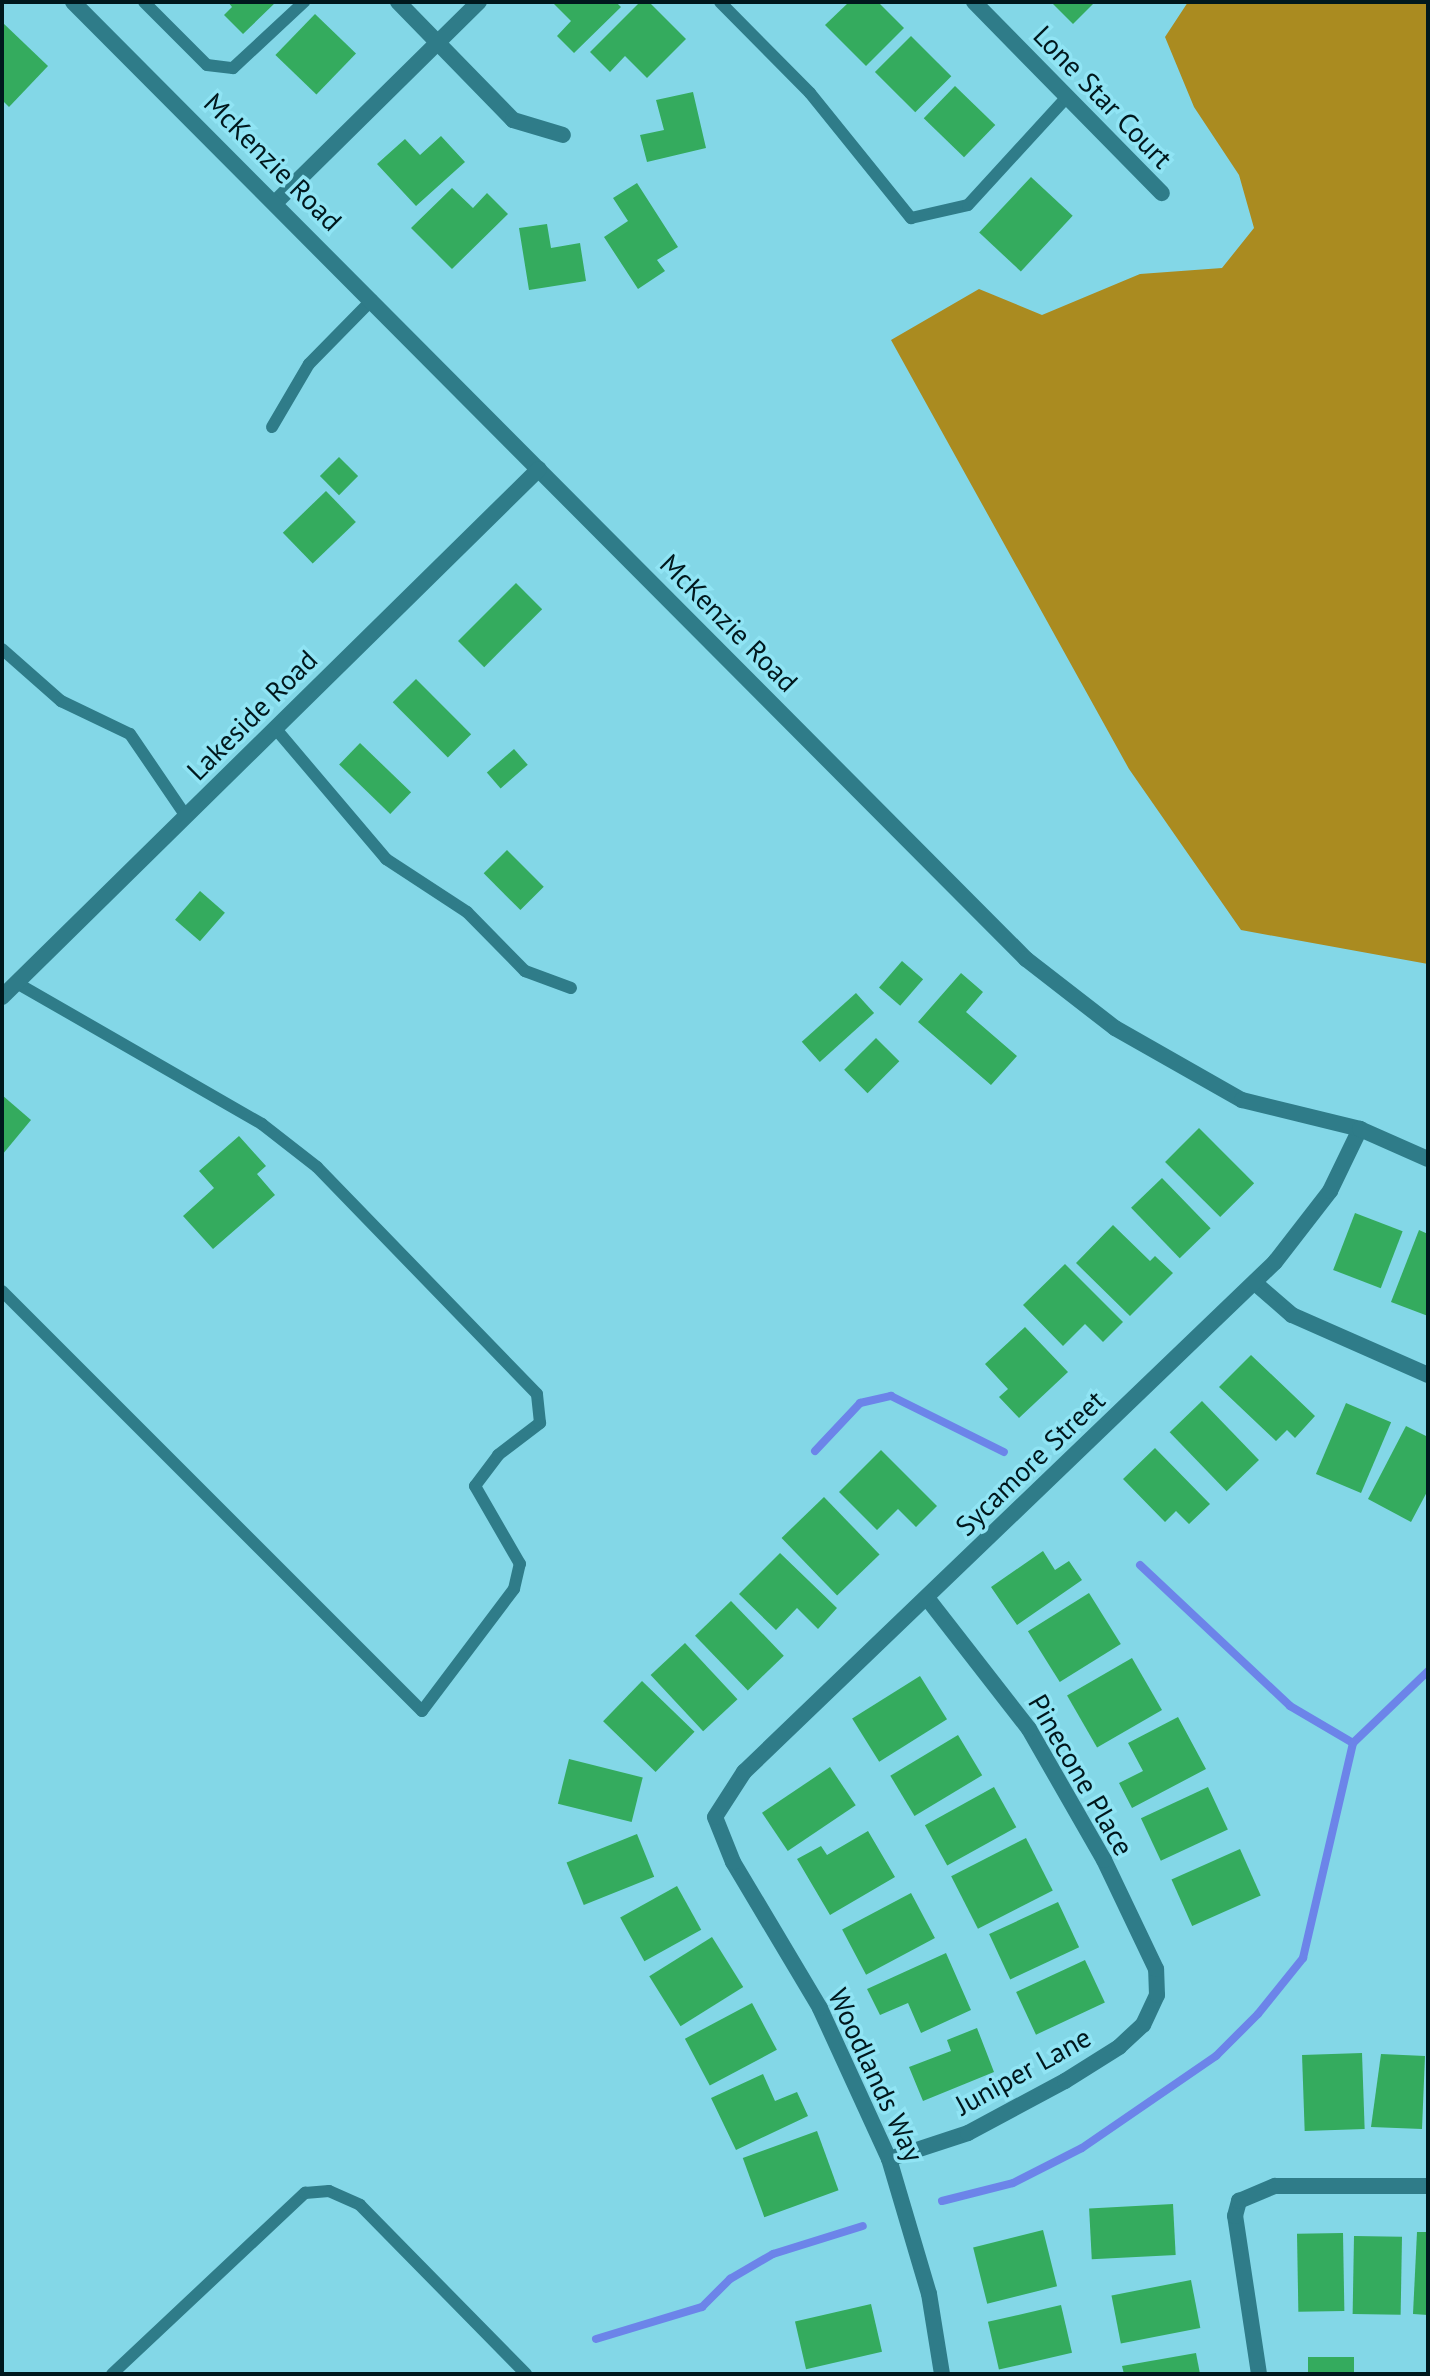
<!DOCTYPE html>
<style>
body{margin:0}
#map{position:relative;width:1430px;height:2376px;overflow:hidden;background:#83d7e7;font-family:"PT Sans",sans-serif}
div>[style]{position:absolute}
.forest>*{inset:0;background:#aa8b20}
.stream>*{height:8px;margin:-4px;padding:0 4px;transform-origin:4px;border-radius:4px;background:#6c84e9}
.building>*{inset:0;background:#34ab5e;transform-origin:0 0}
.service>*{height:12px;margin:-6px;padding:0 6px;transform-origin:6px;border-radius:6px;background:#2f7c89}
.minor>*{height:16px;margin:-8px;padding:0 8px;transform-origin:8px;border-radius:8px;background:#2f7c89}
.tertiary>*{height:16px;margin:-8px;padding:0 8px;transform-origin:8px;border-radius:8px;background:#2f7c89}
span{translate:-50% -50%;white-space:nowrap;text-align:center;line-height:1.15;-webkit-text-stroke:7px #90e4f4;paint-order:stroke}
.street-label{font-size:28px;color:#00181d}
.frame{position:absolute;inset:0;border:4px solid #00181d;pointer-events:none}
</style>
<div id="map">
<div class="forest">
<i style="clip-path:polygon(1188px 2px,1428px 2px,1428px 964px,1241px 930px,1129px 769px,891px 340px,979px 289px,1042px 315px,1140px 274px,1222px 268px,1254px 228px,1239px 175px,1194px 107px,1165px 37px)"></i>
</div>
<div class="stream">
<i style="left:815px;top:1451px;width:66px;rotate:-46.8deg"></i>
<i style="left:860px;top:1403px;width:32px;rotate:-13deg"></i>
<i style="left:891px;top:1396px;width:126px;rotate:26.4deg"></i>
<i style="left:1140px;top:1565px;width:206px;rotate:43.2deg"></i>
<i style="left:1290px;top:1706px;width:73px;rotate:30.4deg"></i>
<i style="left:942px;top:2201px;width:73px;rotate:-14.2deg"></i>
<i style="left:1013px;top:2183px;width:77px;rotate:-26.9deg"></i>
<i style="left:1082px;top:2148px;width:163px;rotate:-34.5deg"></i>
<i style="left:1216px;top:2056px;width:59px;rotate:-45deg"></i>
<i style="left:1258px;top:2014px;width:72px;rotate:-51.2deg"></i>
<i style="left:1303px;top:1958px;width:221px;rotate:-76.9deg"></i>
<i style="left:1353px;top:1743px;width:104px;rotate:-43.8deg"></i>
<i style="left:596px;top:2339px;width:111px;rotate:-16.8deg"></i>
<i style="left:702px;top:2307px;width:40px;rotate:-45deg"></i>
<i style="left:730px;top:2279px;width:50px;rotate:-30.2deg"></i>
<i style="left:773px;top:2254px;width:94px;rotate:-17.3deg"></i>
</div>
<div class="building">
<i style="clip-path:polygon(228px 2px,276px 2px,243px 34px,224px 15px,232px 7px)"></i>
<i style="clip-path:polygon(552px 2px,616px 2px,621px 7px,574px 53px,557px 36px,571px 21px)"></i>
<i style="clip-path:polygon(640px 2px,649px 2px,686px 39px,647px 78px,625px 56px,610px 72px,590px 52px)"></i>
<i style="clip-path:polygon(849px 2px,878px 2px,904px 28px,866px 66px,825px 25px)"></i>
<i style="clip-path:polygon(1051px 2px,1095px 2px,1073px 24px)"></i>
<i style="left:315px;top:14px;width:57px;height:57px;rotate:44deg"></i>
<i style="clip-path:polygon(2px 22px,48px 66px,9px 107px,2px 100px)"></i>
<i style="left:911px;top:36px;width:57px;height:51px;rotate:45deg"></i>
<i style="left:955px;top:86px;width:56px;height:45px;rotate:44deg"></i>
<i style="clip-path:polygon(693px 92px,706px 148px,647px 162px,640px 135px,664px 130px,656px 100px)"></i>
<i style="clip-path:polygon(441px 136px,465px 162px,416px 206px,377px 164px,405px 139px,420px 155px)"></i>
<i style="left:1031px;top:177px;width:57px;height:76px;rotate:43deg"></i>
<i style="clip-path:polygon(637px 183px,678px 247px,657px 260px,665px 271px,638px 289px,604px 237px,628px 221px,613px 198px)"></i>
<i style="clip-path:polygon(452px 188px,473px 208px,487px 193px,508px 214px,452px 269px,411px 228px)"></i>
<i style="clip-path:polygon(547px 224px,551px 248px,580px 243px,586px 281px,529px 290px,519px 228px)"></i>
<i style="left:339px;top:457px;width:27px;height:27px;rotate:45deg"></i>
<i style="left:326px;top:491px;width:43px;height:60px;rotate:46deg"></i>
<i style="left:516px;top:583px;width:37px;height:82px;rotate:45deg"></i>
<i style="left:416px;top:679px;width:78px;height:33px;rotate:45deg"></i>
<i style="left:360px;top:743px;width:71px;height:30px;rotate:44deg"></i>
<i style="left:514px;top:749px;width:21px;height:36px;rotate:49deg"></i>
<i style="left:507px;top:850px;width:52px;height:33px;rotate:45deg"></i>
<i style="left:200px;top:891px;width:33px;height:38px;rotate:41deg"></i>
<i style="left:902px;top:961px;width:28px;height:35px;rotate:41deg"></i>
<i style="clip-path:polygon(961px 973px,983px 992px,966px 1012px,1017px 1056px,991px 1085px,918px 1022px)"></i>
<i style="left:856px;top:993px;width:27px;height:73px;rotate:48deg"></i>
<i style="left:876px;top:1038px;width:33px;height:45px;rotate:45deg"></i>
<i style="clip-path:polygon(2px 1095px,31px 1120px,2px 1155px)"></i>
<i style="left:1199px;top:1128px;width:78px;height:48px;rotate:45deg"></i>
<i style="clip-path:polygon(239px 1136px,266px 1166px,257px 1174px,275px 1195px,213px 1249px,183px 1216px,214px 1188px,199px 1171px)"></i>
<i style="left:1162px;top:1178px;width:70px;height:43px;rotate:46deg"></i>
<i style="left:1355px;top:1213px;width:51px;height:61px;rotate:21deg"></i>
<i style="clip-path:polygon(1113px 1225px,1150px 1261px,1155px 1256px,1173px 1273px,1130px 1316px,1076px 1263px)"></i>
<i style="clip-path:polygon(1419px 1230px,1428px 1234px,1428px 1316px,1391px 1302px)"></i>
<i style="clip-path:polygon(1065px 1264px,1123px 1322px,1103px 1342px,1085px 1324px,1063px 1346px,1023px 1305px)"></i>
<i style="clip-path:polygon(1025px 1327px,1068px 1372px,1019px 1418px,999px 1397px,1008px 1389px,985px 1364px)"></i>
<i style="clip-path:polygon(1251px 1355px,1315px 1416px,1295px 1438px,1287px 1430px,1276px 1441px,1219px 1387px)"></i>
<i style="left:1202px;top:1401px;width:82px;height:45px;rotate:46deg"></i>
<i style="left:1346px;top:1403px;width:49px;height:77px;rotate:23deg"></i>
<i style="clip-path:polygon(1406px 1426px,1428px 1437px,1428px 1490px,1411px 1522px,1368px 1499px)"></i>
<i style="clip-path:polygon(1155px 1448px,1210px 1504px,1189px 1524px,1176px 1511px,1165px 1522px,1123px 1479px)"></i>
<i style="clip-path:polygon(881px 1450px,937px 1506px,916px 1527px,898px 1509px,877px 1530px,839px 1492px)"></i>
<i style="left:824px;top:1497px;width:80px;height:59px;rotate:46deg"></i>
<i style="clip-path:polygon(1043px 1551px,1055px 1570px,1069px 1561px,1082px 1580px,1017px 1625px,991px 1587px)"></i>
<i style="clip-path:polygon(780px 1553px,837px 1608px,818px 1629px,797px 1608px,776px 1630px,739px 1594px)"></i>
<i style="left:1089px;top:1593px;width:60px;height:72px;rotate:58deg"></i>
<i style="left:731px;top:1601px;width:76px;height:50px;rotate:46deg"></i>
<i style="left:685px;top:1643px;width:77px;height:47px;rotate:47deg"></i>
<i style="left:1132px;top:1658px;width:60px;height:75px;rotate:60deg"></i>
<i style="left:920px;top:1676px;width:51px;height:80px;rotate:58deg"></i>
<i style="left:642px;top:1681px;width:73px;height:56px;rotate:44deg"></i>
<i style="clip-path:polygon(1178px 1717px,1206px 1769px,1132px 1808px,1119px 1783px,1143px 1771px,1128px 1743px)"></i>
<i style="left:958px;top:1735px;width:47px;height:79px;rotate:59deg"></i>
<i style="left:569px;top:1759px;width:76px;height:46px;rotate:14deg"></i>
<i style="left:830px;top:1767px;width:46px;height:82px;rotate:56deg"></i>
<i style="left:994px;top:1787px;width:46px;height:79px;rotate:61deg"></i>
<i style="left:1208px;top:1787px;width:47px;height:74px;rotate:65deg"></i>
<i style="clip-path:polygon(868px 1831px,895px 1877px,830px 1915px,797px 1859px,821px 1846px,827px 1855px)"></i>
<i style="left:637px;top:1834px;width:46px;height:76px;rotate:68deg"></i>
<i style="left:1026px;top:1838px;width:59px;height:84px;rotate:63deg"></i>
<i style="left:1240px;top:1849px;width:51px;height:75px;rotate:66deg"></i>
<i style="left:677px;top:1886px;width:50px;height:65px;rotate:61deg"></i>
<i style="left:911px;top:1893px;width:51px;height:78px;rotate:62deg"></i>
<i style="left:1058px;top:1902px;width:50px;height:76px;rotate:65deg"></i>
<i style="left:712px;top:1937px;width:59px;height:74px;rotate:58deg"></i>
<i style="clip-path:polygon(946px 1953px,971px 2010px,921px 2033px,908px 2003px,880px 2015px,867px 1989px)"></i>
<i style="left:1085px;top:1960px;width:47px;height:76px;rotate:65deg"></i>
<i style="left:752px;top:2003px;width:53px;height:76px;rotate:62deg"></i>
<i style="clip-path:polygon(977px 2028px,994px 2072px,923px 2101px,909px 2067px,951px 2051px,947px 2040px)"></i>
<i style="left:1362px;top:2053px;width:76px;height:60px;rotate:88deg"></i>
<i style="clip-path:polygon(1381px 2054px,1425px 2056px,1422px 2129px,1371px 2127px)"></i>
<i style="clip-path:polygon(763px 2074px,775px 2101px,797px 2092px,808px 2116px,736px 2150px,711px 2098px)"></i>
<i style="left:817px;top:2131px;width:63px;height:79px;rotate:70deg"></i>
<i style="left:1173px;top:2204px;width:51px;height:84px;rotate:87deg"></i>
<i style="left:1043px;top:2230px;width:58px;height:72px;rotate:76deg"></i>
<i style="clip-path:polygon(1417px 2232px,1428px 2232px,1428px 2315px,1413px 2314px)"></i>
<i style="left:1343px;top:2233px;width:78px;height:46px;rotate:89deg"></i>
<i style="left:1354px;top:2236px;width:48px;height:78px;rotate:1deg"></i>
<i style="left:1191px;top:2280px;width:49px;height:81px;rotate:79deg"></i>
<i style="left:871px;top:2304px;width:49px;height:78px;rotate:77deg"></i>
<i style="left:1061px;top:2305px;width:49px;height:75px;rotate:77deg"></i>
<i style="clip-path:polygon(1196px 2353px,1200px 2374px,1124px 2374px,1122px 2366px)"></i>
<i style="left:1308px;top:2357px;width:46px;height:17px"></i>
</div>
<div class="service">
<i style="left:144px;top:2px;width:89px;rotate:45deg"></i>
<i style="left:207px;top:65px;width:26px;rotate:7deg"></i>
<i style="left:233px;top:68px;width:97px;rotate:-42.9deg"></i>
<i style="left:720px;top:2px;width:128px;rotate:45.3deg"></i>
<i style="left:810px;top:93px;width:161px;rotate:51.1deg"></i>
<i style="left:911px;top:218px;width:58px;rotate:-12.8deg"></i>
<i style="left:968px;top:205px;width:147px;rotate:-47.5deg"></i>
<i style="left:272px;top:427px;width:73px;rotate:-59.6deg"></i>
<i style="left:309px;top:364px;width:90px;rotate:-45.5deg"></i>
<i style="left:2px;top:649px;width:79px;rotate:41.4deg"></i>
<i style="left:61px;top:701px;width:76px;rotate:25.6deg"></i>
<i style="left:130px;top:734px;width:99px;rotate:55.7deg"></i>
<i style="left:275px;top:728px;width:172px;rotate:49.7deg"></i>
<i style="left:386px;top:859px;width:97px;rotate:33.2deg"></i>
<i style="left:467px;top:912px;width:83px;rotate:45.5deg"></i>
<i style="left:525px;top:971px;width:49px;rotate:20.3deg"></i>
<i style="left:2px;top:1291px;width:594px;rotate:45deg"></i>
<i style="left:422px;top:1711px;width:153px;rotate:-53deg"></i>
<i style="left:514px;top:1589px;width:26px;rotate:-77deg"></i>
<i style="left:520px;top:1564px;width:90px;rotate:-120deg"></i>
<i style="left:475px;top:1486px;width:39px;rotate:-53deg"></i>
<i style="left:498px;top:1455px;width:53px;rotate:-37.3deg"></i>
<i style="left:540px;top:1423px;width:29px;rotate:-96deg"></i>
<i style="left:537px;top:1394px;width:316px;rotate:-134.1deg"></i>
<i style="left:317px;top:1167px;width:70px;rotate:-142deg"></i>
<i style="left:262px;top:1124px;width:283px;rotate:-150.1deg"></i>
<i style="left:112px;top:2374px;width:265px;rotate:-43.2deg"></i>
<i style="left:305px;top:2193px;width:24px;rotate:-5deg"></i>
<i style="left:329px;top:2191px;width:34px;rotate:24deg"></i>
<i style="left:360px;top:2205px;width:237px;rotate:45.5deg"></i>
</div>
<div class="minor">
<i style="left:398px;top:2px;width:165px;rotate:45.7deg"></i>
<i style="left:513px;top:120px;width:52px;rotate:16.7deg"></i>
<i style="left:974px;top:2px;width:268px;rotate:45.5deg"></i>
<i style="left:276px;top:202px;width:285px;rotate:-44.6deg"></i>
<i style="left:1255px;top:1283px;width:49px;rotate:40.9deg"></i>
<i style="left:1292px;top:1315px;width:149px;rotate:23.8deg"></i>
<i style="left:889px;top:2159px;width:83px;rotate:-18.2deg"></i>
<i style="left:968px;top:2133px;width:110px;rotate:-28.2deg"></i>
<i style="left:1065px;top:2081px;width:64px;rotate:-32.2deg"></i>
<i style="left:1119px;top:2047px;width:33px;rotate:-43deg"></i>
<i style="left:1143px;top:2025px;width:33px;rotate:-65deg"></i>
<i style="left:1157px;top:1995px;width:26px;rotate:-92deg"></i>
<i style="left:1156px;top:1969px;width:121px;rotate:-115.5deg"></i>
<i style="left:1104px;top:1860px;width:151px;rotate:-119.8deg"></i>
<i style="left:1029px;top:1729px;width:166px;rotate:-127.9deg"></i>
<i style="left:942px;top:2374px;width:81px;rotate:-99.2deg"></i>
<i style="left:929px;top:2294px;width:141px;rotate:-106.5deg"></i>
<i style="left:889px;top:2159px;width:166px;rotate:-114.6deg"></i>
<i style="left:820px;top:2008px;width:170px;rotate:-120.8deg"></i>
<i style="left:733px;top:1862px;width:48px;rotate:-111.8deg"></i>
<i style="left:715px;top:1817px;width:54px;rotate:-57.2deg"></i>
<i style="left:744px;top:1772px;width:736px;rotate:-43.84deg"></i>
<i style="left:1275px;top:1262px;width:90px;rotate:-52.2deg"></i>
<i style="left:1330px;top:1191px;width:69px;rotate:-64.2deg"></i>
<i style="left:1259px;top:2374px;width:160px;rotate:-98.6deg"></i>
<i style="left:1235px;top:2216px;width:16px;rotate:-75deg"></i>
<i style="left:1239px;top:2201px;width:39px;rotate:-23deg"></i>
<i style="left:1275px;top:2186px;width:153px"></i>
</div>
<div class="tertiary">
<i style="left:73px;top:2px;width:1351px;rotate:45.12deg"></i>
<i style="left:1026px;top:959px;width:113px;rotate:37.8deg"></i>
<i style="left:1115px;top:1028px;width:146px;rotate:29.6deg"></i>
<i style="left:1242px;top:1100px;width:122px;rotate:13.8deg"></i>
<i style="left:1360px;top:1129px;width:74px;rotate:23.8deg"></i>
<i style="left:2px;top:997px;width:753px;rotate:-44.52deg"></i>
</div>
<div class="street-label">
<span style="left:1103px;top:97px;rotate:46deg">Lone Star Court</span>
<span style="left:273px;top:162px;rotate:45deg">McKenzie Road</span>
<span style="left:729px;top:623px;rotate:45deg">McKenzie Road</span>
<span style="left:252px;top:715px;rotate:-45deg">Lakeside Road</span>
<span style="left:1030px;top:1463px;rotate:-44deg">Sycamore Street</span>
<span style="left:1081px;top:1775px;rotate:60deg">Pinecone Place</span>
<span style="left:1023px;top:2071px;rotate:-29deg">Juniper Lane</span>
<span style="left:876px;top:2075px;rotate:65deg">Woodlands Way</span>
</div>
<div class="frame"></div>
</div>
